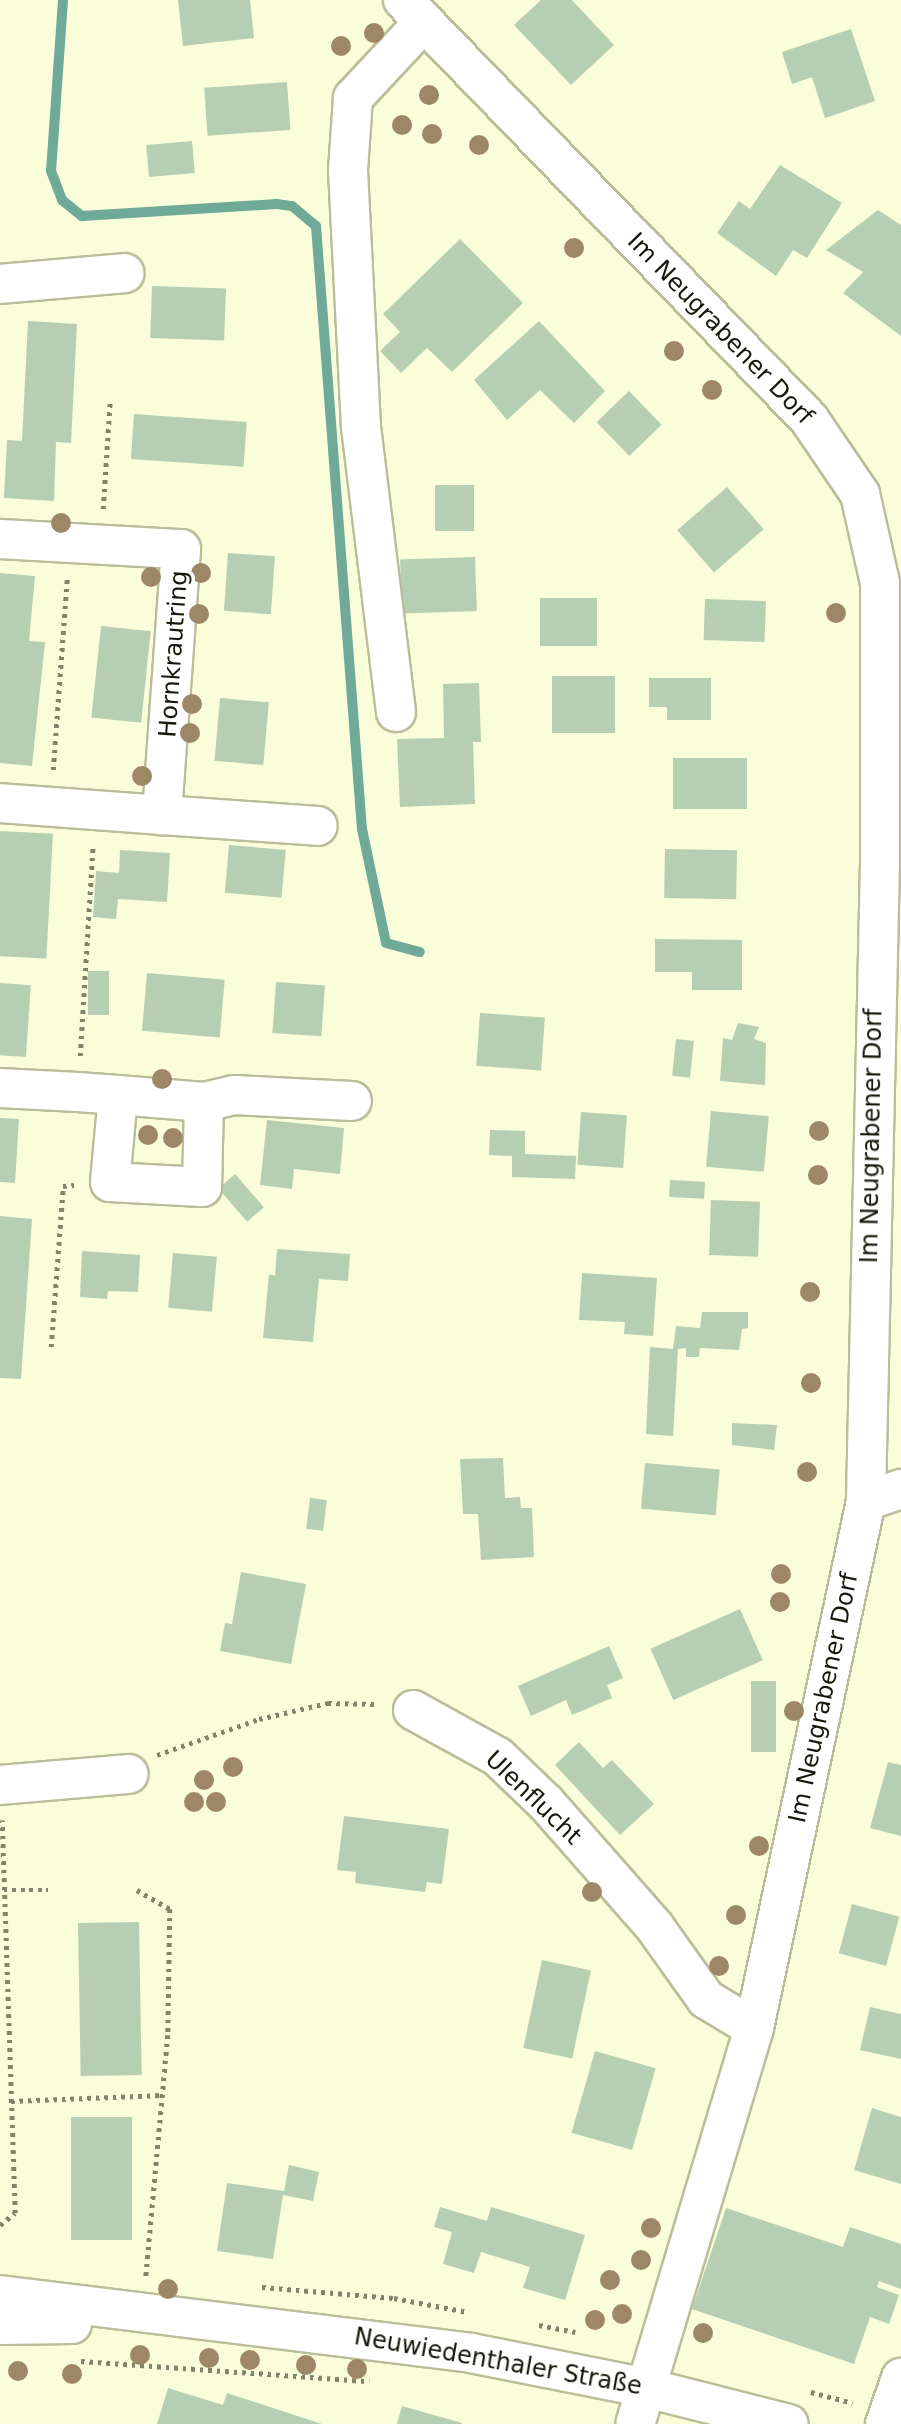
<!DOCTYPE html>
<meta charset="utf-8">
<style>
body{margin:0}
#map{position:relative;width:901px;height:2424px;overflow:hidden;background:#fafdd9;font-family:"DejaVu Sans",sans-serif}
div>[style]{position:absolute}
.stream>*{height:10px;margin:-5px;padding:0 5px;transform-origin:5px;border-radius:5px;background:#6faa98}
.building>*{inset:0;background:#b6cfb3;transform-origin:0 0}
.path>*{height:4.5px;margin-top:-2.25px;transform-origin:0;background:repeating-linear-gradient(90deg,#81836c 0 3.5px,transparent 0 8.5px)}
.roads{filter:drop-shadow(2px 0 #bbbd9a) drop-shadow(-2px 0 #bbbd9a) drop-shadow(0 2px #bbbd9a) drop-shadow(0 -2px #bbbd9a)}
.minor>*{height:38px;margin:-19px;padding:0 19px;transform-origin:19px;border-radius:19px;background:#fff}
.major>*{height:38px;margin:-19px;padding:0 19px;transform-origin:19px;border-radius:19px;background:#fff}
.trees>*{width:20px;height:20px;margin:-10px;border-radius:50%;background:#9e8767}
span{translate:-50% -50%;white-space:nowrap;text-align:center;line-height:1.15;-webkit-text-stroke:7px #fff;paint-order:stroke}
.street-label{font-size:24px;color:#16170a}
</style>
<div id="map">
<div class="stream">
<i style="left:63px;top:0;width:171px;rotate:94deg"></i>
<i style="left:51px;top:171px;width:31px;rotate:69deg"></i>
<i style="left:62px;top:200px;width:26px;rotate:39deg"></i>
<i style="left:82px;top:216px;width:195px;rotate:-3.5deg"></i>
<i style="left:277px;top:204px;width:15px;rotate:8deg"></i>
<i style="left:292px;top:206px;width:31px;rotate:40deg"></i>
<i style="left:316px;top:226px;width:605px;rotate:85.64deg"></i>
<i style="left:362px;top:829px;width:116px;rotate:78.1deg"></i>
<i style="left:386px;top:943px;width:35px;rotate:15deg"></i>
</div>
<div class="building">
<i style="clip-path:polygon(178px 0,250px 0,254px 38px,183px 46px)"></i>
<i style="clip-path:polygon(541px 0,572px 0,614px 45px,571px 85px,514px 25px)"></i>
<i style="clip-path:polygon(851px 29px,875px 101px,825px 118px,812px 77px,792px 84px,782px 52px)"></i>
<i style="left:287px;top:82px;width:48px;height:83px;rotate:86deg"></i>
<i style="left:192px;top:141px;width:32px;height:46px;rotate:85deg"></i>
<i style="clip-path:polygon(780px 165px,842px 203px,807px 258px,793px 250px,776px 276px,717px 233px,739px 201px,750px 209px)"></i>
<i style="clip-path:polygon(878px 210px,901px 225px,901px 336px,843px 293px,863px 272px,826px 250px)"></i>
<i style="clip-path:polygon(460px 239px,523px 303px,452px 372px,427px 348px,401px 373px,380px 351px,400px 332px,383px 314px)"></i>
<i style="left:152px;top:286px;width:74px;height:52px;rotate:2deg"></i>
<i style="clip-path:polygon(28px 321px,77px 324px,71px 443px,56px 442px,54px 501px,4px 498px,7px 440px,22px 441px)"></i>
<i style="clip-path:polygon(539px 321px,605px 391px,574px 423px,540px 390px,507px 420px,474px 380px)"></i>
<i style="left:629px;top:391px;width:47px;height:45px;rotate:46deg"></i>
<i style="left:134px;top:414px;width:113px;height:45px;rotate:4deg"></i>
<i style="left:435px;top:485px;width:39px;height:46px"></i>
<i style="left:727px;top:487px;width:56px;height:66px;rotate:49deg"></i>
<i style="left:228px;top:553px;width:47px;height:58px;rotate:4deg"></i>
<i style="left:475px;top:557px;width:54px;height:75px;rotate:88deg"></i>
<i style="clip-path:polygon(0 573px,35px 576px,29px 641px,45px 642px,32px 766px,0 763px)"></i>
<i style="left:540px;top:598px;width:57px;height:48px"></i>
<i style="left:705px;top:599px;width:61px;height:41px;rotate:2deg"></i>
<i style="left:101px;top:626px;width:50px;height:92px;rotate:6deg"></i>
<i style="left:552px;top:676px;width:63px;height:57px"></i>
<i style="clip-path:polygon(649px 678px,711px 678px,711px 720px,667px 720px,667px 707px,649px 707px)"></i>
<i style="clip-path:polygon(479px 683px,481px 742px,473px 742px,475px 804px,400px 807px,397px 739px,444px 738px,443px 684px)"></i>
<i style="left:220px;top:698px;width:49px;height:63px;rotate:5deg"></i>
<i style="left:747px;top:758px;width:51px;height:74px;rotate:90deg"></i>
<i style="left:0;top:831px;width:53px;height:125px;rotate:3deg"></i>
<i style="left:229px;top:845px;width:57px;height:48px;rotate:5deg"></i>
<i style="left:665px;top:849px;width:72px;height:49px;rotate:1deg"></i>
<i style="clip-path:polygon(120px 850px,170px 853px,167px 902px,118px 899px,116px 919px,93px 917px,96px 871px,119px 873px)"></i>
<i style="clip-path:polygon(655px 939px,742px 940px,742px 990px,692px 990px,692px 972px,655px 972px)"></i>
<i style="left:88px;top:971px;width:21px;height:44px"></i>
<i style="left:147px;top:973px;width:78px;height:58px;rotate:5deg"></i>
<i style="left:276px;top:982px;width:49px;height:51px;rotate:4deg"></i>
<i style="left:0;top:983px;width:31px;height:72px;rotate:4deg"></i>
<i style="left:480px;top:1013px;width:65px;height:53px;rotate:4deg"></i>
<i style="clip-path:polygon(738px 1023px,759px 1027px,754px 1039px,766px 1043px,765px 1085px,720px 1081px,723px 1038px,732px 1040px)"></i>
<i style="left:676px;top:1039px;width:18px;height:37px;rotate:6deg"></i>
<i style="left:711px;top:1111px;width:58px;height:56px;rotate:5deg"></i>
<i style="left:581px;top:1112px;width:46px;height:53px;rotate:4deg"></i>
<i style="clip-path:polygon(0 1118px,19px 1119px,15px 1183px,0 1182px)"></i>
<i style="clip-path:polygon(267px 1120px,344px 1128px,340px 1174px,294px 1169px,292px 1189px,260px 1185px)"></i>
<i style="clip-path:polygon(490px 1130px,525px 1131px,525px 1154px,576px 1156px,575px 1179px,512px 1177px,512px 1156px,489px 1155px)"></i>
<i style="left:235px;top:1174px;width:44px;height:22px;rotate:49deg"></i>
<i style="left:670px;top:1180px;width:35px;height:17px;rotate:3deg"></i>
<i style="left:711px;top:1200px;width:49px;height:55px;rotate:2deg"></i>
<i style="clip-path:polygon(0 1216px,32px 1219px,21px 1379px,0 1378px)"></i>
<i style="clip-path:polygon(277px 1249px,350px 1254px,348px 1281px,319px 1279px,313px 1342px,263px 1338px,269px 1274px,275px 1276px)"></i>
<i style="clip-path:polygon(82px 1251px,140px 1255px,138px 1292px,108px 1291px,107px 1299px,80px 1297px)"></i>
<i style="left:173px;top:1253px;width:44px;height:55px;rotate:5deg"></i>
<i style="clip-path:polygon(582px 1273px,657px 1278px,653px 1336px,624px 1334px,625px 1322px,579px 1320px)"></i>
<i style="clip-path:polygon(702px 1312px,748px 1312px,748px 1328px,742px 1329px,739px 1350px,700px 1348px,699px 1357px,686px 1357px,686px 1348px,678px 1349px,673px 1436px,646px 1434px,650px 1347px,673px 1349px,676px 1326px,700px 1328px)"></i>
<i style="clip-path:polygon(732px 1423px,777px 1425px,774px 1450px,732px 1445px)"></i>
<i style="clip-path:polygon(503px 1458px,505px 1498px,520px 1497px,521px 1508px,532px 1508px,534px 1557px,481px 1560px,478px 1514px,463px 1514px,460px 1459px)"></i>
<i style="left:645px;top:1463px;width:75px;height:46px;rotate:5deg"></i>
<i style="left:310px;top:1498px;width:17px;height:31px;rotate:7deg"></i>
<i style="clip-path:polygon(241px 1572px,306px 1584px,291px 1664px,220px 1651px,225px 1623px,232px 1624px)"></i>
<i style="left:740px;top:1609px;width:56px;height:98px;rotate:66deg"></i>
<i style="clip-path:polygon(609px 1646px,623px 1678px,607px 1685px,612px 1698px,572px 1715px,566px 1700px,531px 1716px,518px 1686px)"></i>
<i style="left:751px;top:1681px;width:25px;height:71px"></i>
<i style="clip-path:polygon(579px 1742px,603px 1768px,612px 1760px,654px 1804px,620px 1835px,555px 1765px)"></i>
<i style="clip-path:polygon(888px 1762px,901px 1765px,901px 1836px,870px 1828px)"></i>
<i style="clip-path:polygon(344px 1816px,449px 1829px,442px 1884px,427px 1882px,425px 1892px,355px 1883px,356px 1872px,337px 1870px)"></i>
<i style="left:852px;top:1904px;width:49px;height:51px;rotate:15deg"></i>
<i style="left:139px;top:1922px;width:153px;height:61px;rotate:89deg"></i>
<i style="left:542px;top:1960px;width:50px;height:90px;rotate:12deg"></i>
<i style="clip-path:polygon(870px 2007px,901px 2014px,901px 2059px,860px 2050px)"></i>
<i style="left:595px;top:2051px;width:63px;height:85px;rotate:16deg"></i>
<i style="clip-path:polygon(872px 2108px,901px 2117px,901px 2184px,854px 2170px)"></i>
<i style="left:71px;top:2117px;width:61px;height:123px"></i>
<i style="clip-path:polygon(289px 2165px,319px 2172px,313px 2201px,283px 2195px,273px 2259px,217px 2251px,227px 2183px,284px 2191px)"></i>
<i style="clip-path:polygon(440px 2207px,487px 2221px,491px 2207px,585px 2235px,565px 2300px,523px 2288px,530px 2267px,481px 2252px,474px 2273px,443px 2264px,452px 2232px,434px 2227px)"></i>
<i style="clip-path:polygon(726px 2208px,843px 2247px,850px 2227px,901px 2244px,901px 2289px,879px 2281px,877px 2287px,899px 2295px,889px 2324px,870px 2317px,854px 2364px,692px 2309px)"></i>
<i style="clip-path:polygon(168px 2388px,223px 2405px,227px 2393px,322px 2424px,157px 2424px)"></i>
<i style="clip-path:polygon(402px 2406px,462px 2423px,462px 2424px,397px 2424px)"></i>
</div>
<div class="path">
<i style="left:103px;top:509px;width:109px;rotate:-86.3deg"></i>
<i style="left:53px;top:770px;width:191px;rotate:-85.8deg"></i>
<i style="left:80px;top:1056px;width:212px;rotate:-86.5deg"></i>
<i style="left:51px;top:1347px;width:161px;rotate:-85.7deg"></i>
<i style="left:63px;top:1186px;width:11px;rotate:-5deg"></i>
<i style="left:157px;top:1755px;width:108px;rotate:-19.4deg"></i>
<i style="left:259px;top:1719px;width:71px;rotate:-13.1deg"></i>
<i style="left:328px;top:1703px;width:50px;rotate:1.1deg"></i>
<i style="left:4px;top:1890px;width:44px"></i>
<i style="left:137px;top:1890px;width:38px;rotate:30deg"></i>
<i style="left:170px;top:1909px;width:126px;rotate:90.9deg"></i>
<i style="left:168px;top:2035px;width:243px;rotate:95.2deg"></i>
<i style="left:11px;top:2101px;width:152px;rotate:-2.3deg"></i>
<i style="left:0;top:2225px;width:19px;rotate:-39deg"></i>
<i style="left:15px;top:2213px;width:393px;rotate:-91.9deg"></i>
<i style="left:262px;top:2287px;width:132px;rotate:4.8deg"></i>
<i style="left:394px;top:2298px;width:75px;rotate:10.7deg"></i>
<i style="left:539px;top:2325px;width:37px;rotate:11deg"></i>
<i style="left:81px;top:2361px;width:289px;rotate:4deg"></i>
<i style="left:811px;top:2392px;width:43px;rotate:14.7deg"></i>
</div>
<div class="roads">
<div class="minor">
<i style="left:403px;top:0;width:583px;rotate:45.9deg"></i>
<i style="left:809px;top:419px;width:91px;rotate:55.8deg"></i>
<i style="left:860px;top:494px;width:91px;rotate:77.3deg"></i>
<i style="left:880px;top:583px;width:279px;rotate:90deg"></i>
<i style="left:880px;top:862px;width:639px;rotate:91.26deg"></i>
<i style="left:866px;top:1501px;width:539px;rotate:102deg"></i>
<i style="left:754px;top:2028px;width:413px;rotate:106.7deg"></i>
<i style="left:0;top:284px;width:125px;rotate:-5deg"></i>
<i style="left:0;top:539px;width:181px;rotate:3.2deg"></i>
<i style="left:181px;top:549px;width:267px;rotate:94.1deg"></i>
<i style="left:162px;top:815px;width:162px;rotate:-175.8deg"></i>
<i style="left:396px;top:712px;width:287px;rotate:-97deg"></i>
<i style="left:361px;top:427px;width:257px;rotate:-92.9deg"></i>
<i style="left:348px;top:170px;width:72px;rotate:-86deg"></i>
<i style="left:353px;top:98px;width:103px;rotate:-47deg"></i>
<i style="left:162px;top:815px;width:156px;rotate:4deg"></i>
<i style="left:0;top:1088px;width:78px;rotate:2.9deg"></i>
<i style="left:78px;top:1092px;width:40px;rotate:4.3deg"></i>
<i style="left:118px;top:1095px;width:86px;rotate:4.7deg"></i>
<i style="left:204px;top:1102px;width:85px;rotate:91.3deg"></i>
<i style="left:202px;top:1187px;width:92px;rotate:-176.9deg"></i>
<i style="left:110px;top:1182px;width:87px;rotate:-84.7deg"></i>
<i style="left:204px;top:1102px;width:31px;rotate:-13deg"></i>
<i style="left:234px;top:1095px;width:118px;rotate:2.9deg"></i>
<i style="left:866px;top:1501px;width:37px;rotate:-19deg"></i>
<i style="left:413px;top:1710px;width:97px;rotate:28.9deg"></i>
<i style="left:498px;top:1757px;width:66px;rotate:43.8deg"></i>
<i style="left:546px;top:1803px;width:164px;rotate:48.7deg"></i>
<i style="left:654px;top:1926px;width:90px;rotate:54.5deg"></i>
<i style="left:706px;top:1999px;width:56px;rotate:31.1deg"></i>
<i style="left:0;top:1785px;width:129px;rotate:-4.9deg"></i>
<i style="left:885px;top:2424px;width:49px;rotate:-70.8deg"></i>
</div>
<div class="major">
<i style="left:0;top:2295px;width:475px;rotate:7deg"></i>
<i style="left:471px;top:2353px;width:179px;rotate:11.2deg"></i>
<i style="left:647px;top:2388px;width:146px;rotate:14.2deg"></i>
<i style="left:0;top:2325px;width:72px;rotate:-0.8deg"></i>
</div>
</div>
<div class="trees">
<i style="left:374px;top:33px"></i>
<i style="left:341px;top:46px"></i>
<i style="left:429px;top:95px"></i>
<i style="left:402px;top:125px"></i>
<i style="left:432px;top:134px"></i>
<i style="left:479px;top:145px"></i>
<i style="left:574px;top:248px"></i>
<i style="left:674px;top:351px"></i>
<i style="left:712px;top:390px"></i>
<i style="left:61px;top:523px"></i>
<i style="left:201px;top:573px"></i>
<i style="left:151px;top:577px"></i>
<i style="left:836px;top:613px"></i>
<i style="left:199px;top:614px"></i>
<i style="left:192px;top:704px"></i>
<i style="left:190px;top:733px"></i>
<i style="left:142px;top:776px"></i>
<i style="left:162px;top:1079px"></i>
<i style="left:819px;top:1131px"></i>
<i style="left:148px;top:1135px"></i>
<i style="left:173px;top:1138px"></i>
<i style="left:818px;top:1175px"></i>
<i style="left:810px;top:1292px"></i>
<i style="left:811px;top:1383px"></i>
<i style="left:807px;top:1472px"></i>
<i style="left:781px;top:1574px"></i>
<i style="left:780px;top:1602px"></i>
<i style="left:794px;top:1711px"></i>
<i style="left:233px;top:1767px"></i>
<i style="left:204px;top:1780px"></i>
<i style="left:194px;top:1802px"></i>
<i style="left:216px;top:1802px"></i>
<i style="left:759px;top:1846px"></i>
<i style="left:592px;top:1892px"></i>
<i style="left:736px;top:1915px"></i>
<i style="left:719px;top:1966px"></i>
<i style="left:651px;top:2228px"></i>
<i style="left:641px;top:2260px"></i>
<i style="left:610px;top:2280px"></i>
<i style="left:168px;top:2289px"></i>
<i style="left:622px;top:2314px"></i>
<i style="left:595px;top:2320px"></i>
<i style="left:703px;top:2333px"></i>
<i style="left:140px;top:2355px"></i>
<i style="left:209px;top:2358px"></i>
<i style="left:250px;top:2360px"></i>
<i style="left:306px;top:2365px"></i>
<i style="left:357px;top:2369px"></i>
<i style="left:18px;top:2371px"></i>
<i style="left:72px;top:2374px"></i>
</div>
<div class="street-label">
<span style="left:720px;top:329px;rotate:46deg">Im Neugrabener Dorf</span>
<span style="left:174px;top:654px;rotate:-86deg">Hornkrautring</span>
<span style="left:872px;top:1136px;rotate:-89deg">Im Neugrabener Dorf</span>
<span style="left:824px;top:1698px;rotate:-78deg">Im Neugrabener Dorf</span>
<span style="left:533px;top:1798px;rotate:44deg">Ulenflucht</span>
<span style="left:498px;top:2362px;rotate:10deg">Neuwiedenthaler Straße</span>
</div>
</div>
